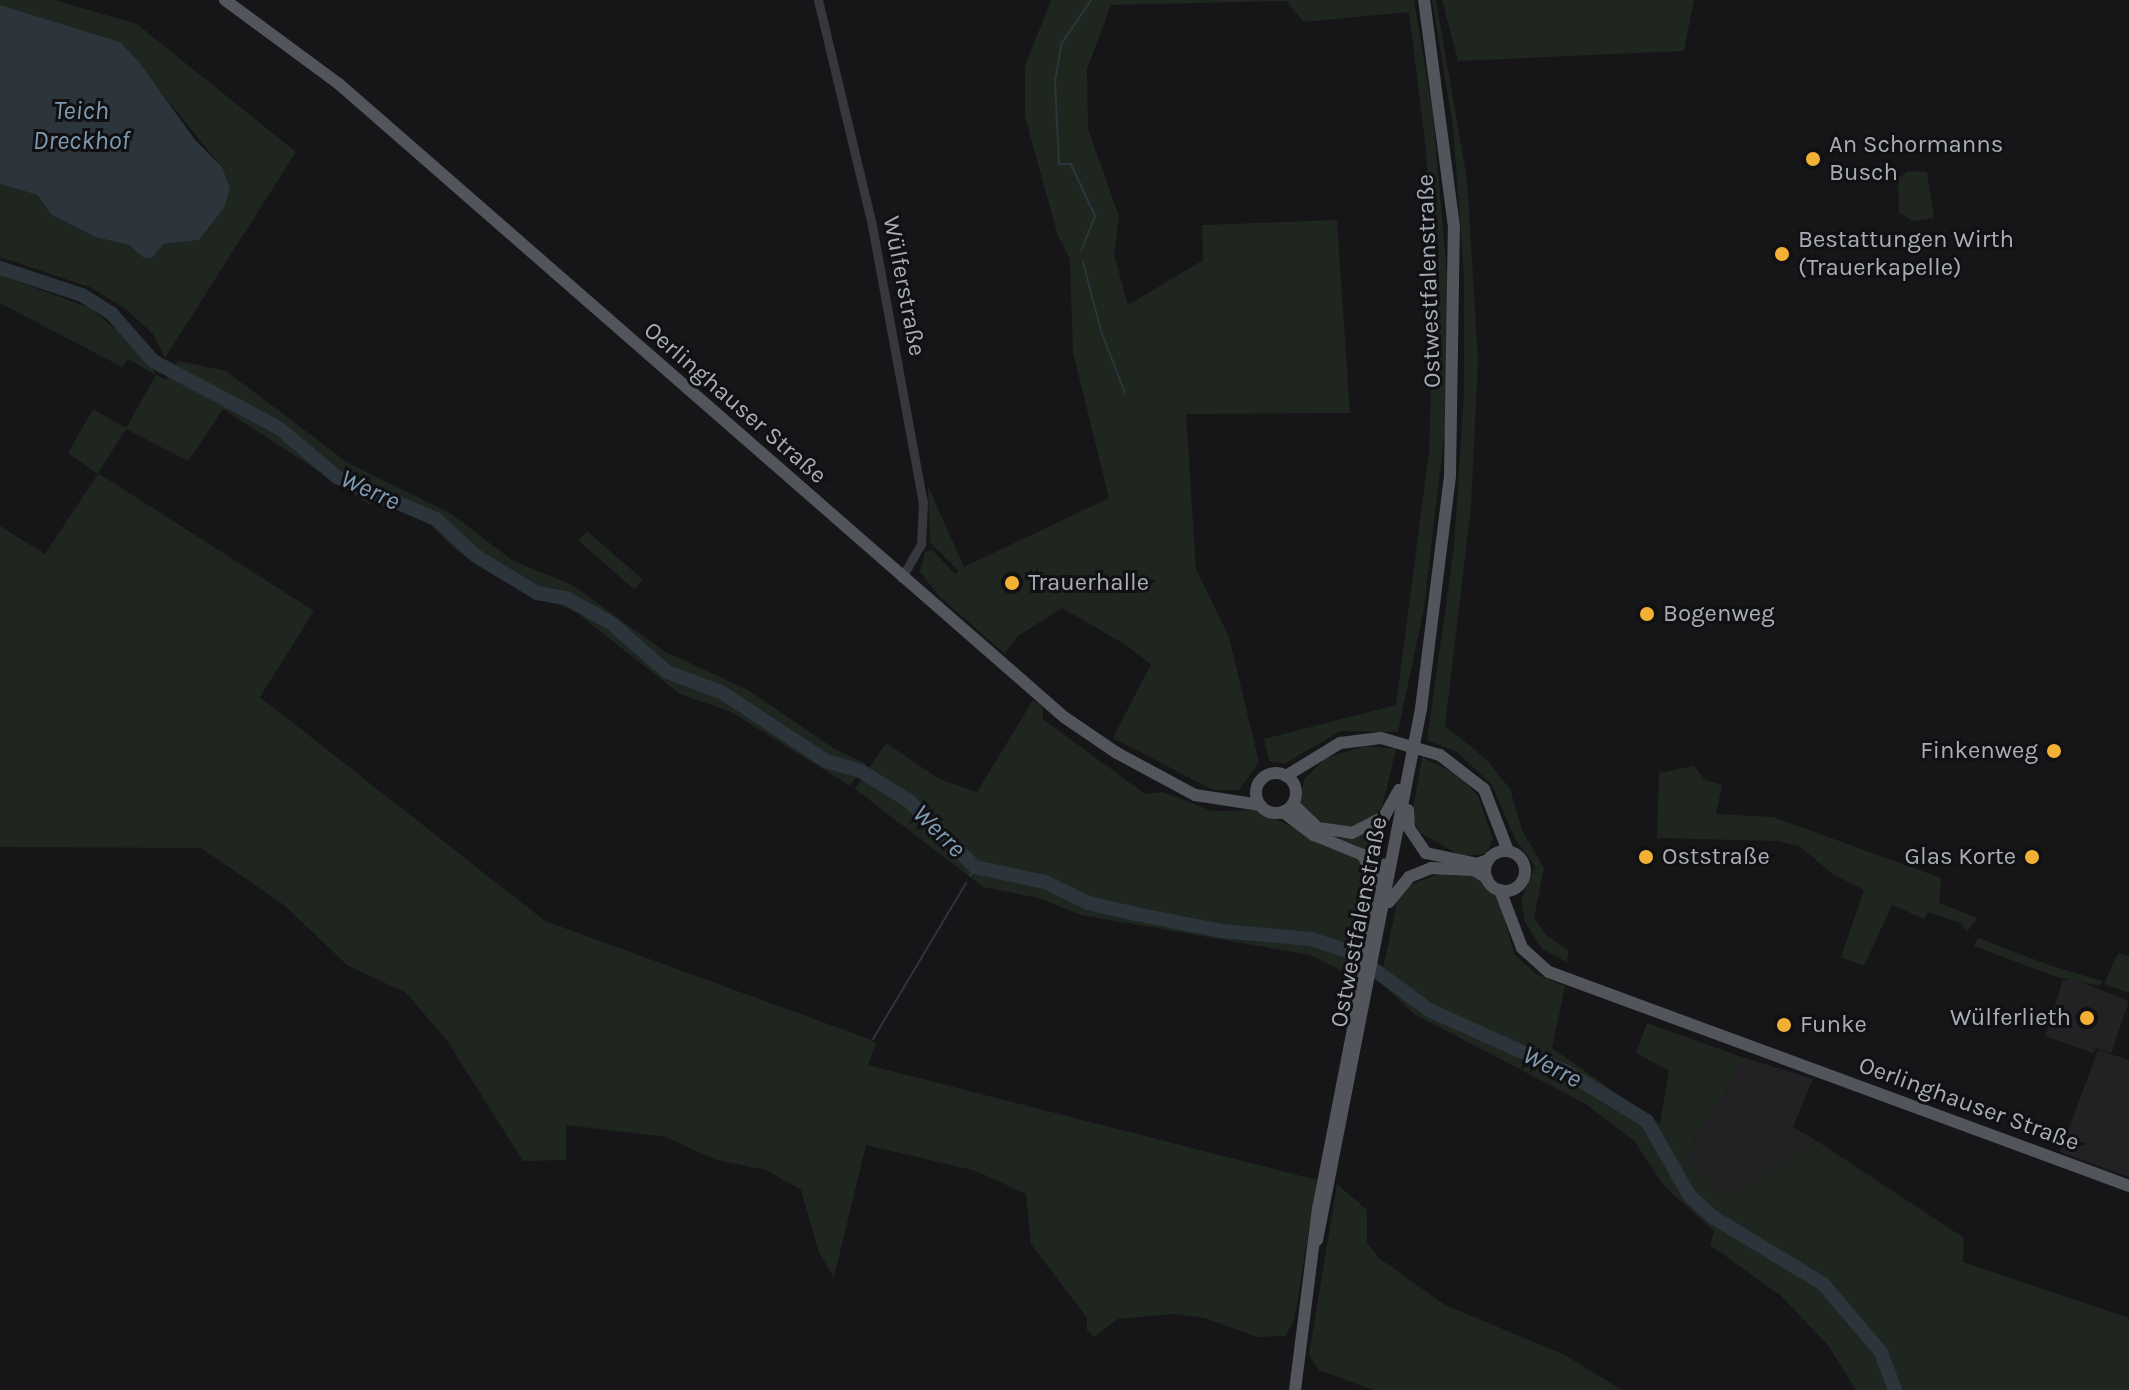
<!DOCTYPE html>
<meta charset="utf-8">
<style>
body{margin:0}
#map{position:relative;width:2129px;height:1390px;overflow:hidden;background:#161618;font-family:Karla,sans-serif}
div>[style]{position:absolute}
.built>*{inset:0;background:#222225}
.green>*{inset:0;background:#1e261f;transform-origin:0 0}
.water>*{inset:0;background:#2c353c}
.stream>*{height:2px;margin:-1px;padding:0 1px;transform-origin:1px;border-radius:1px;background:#2c353c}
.river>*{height:14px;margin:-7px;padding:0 7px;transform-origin:7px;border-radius:7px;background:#2c353c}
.minor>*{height:9px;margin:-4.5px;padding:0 4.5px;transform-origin:4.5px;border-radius:4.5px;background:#37383d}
.major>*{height:12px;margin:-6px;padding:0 6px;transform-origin:6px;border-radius:6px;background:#53555c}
.major>.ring{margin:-6px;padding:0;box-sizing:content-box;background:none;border:12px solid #53555c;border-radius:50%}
.major-bridge>*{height:12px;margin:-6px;padding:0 6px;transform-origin:6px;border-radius:6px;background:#53555c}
.dots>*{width:22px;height:22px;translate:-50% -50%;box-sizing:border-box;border:4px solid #111113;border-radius:50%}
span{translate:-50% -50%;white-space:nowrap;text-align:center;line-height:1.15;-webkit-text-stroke:6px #111113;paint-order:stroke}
.poi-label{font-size:24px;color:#a8adb8}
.left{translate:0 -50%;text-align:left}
.right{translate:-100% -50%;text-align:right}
.street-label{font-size:24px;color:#a8adb8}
.water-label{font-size:26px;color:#7f9bb3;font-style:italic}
</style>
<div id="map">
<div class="built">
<i style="clip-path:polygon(2063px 980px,2076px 980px,2129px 1001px,2111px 1053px,2096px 1048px,2093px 1053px,2045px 1036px)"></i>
<i style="clip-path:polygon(2098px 1050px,2129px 1060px,2129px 1177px,2060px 1152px)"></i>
<i style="clip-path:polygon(1742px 1057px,1813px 1079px,1793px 1127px,1817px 1141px,1726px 1199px,1689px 1162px,1695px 1136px,1721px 1101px)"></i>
</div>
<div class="green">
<i style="clip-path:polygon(0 0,54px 0,137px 24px,296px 152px,165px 358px,153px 334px,126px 309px,92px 288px,0 257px,0 184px,39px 195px,52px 214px,95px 237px,129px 245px,144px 258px,163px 244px,199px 240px,224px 208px,222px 167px,120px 42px,0 5px)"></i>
<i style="clip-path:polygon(1051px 0,1414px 0,1433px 115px,1448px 285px,1446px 420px,1424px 608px,1398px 732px,1340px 731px,1284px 764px,1269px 761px,1264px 739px,1396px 705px,1429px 452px,1434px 287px,1426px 150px,1409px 12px,1304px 22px,1286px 1px,1111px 5px,1087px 69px,1088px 129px,1119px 216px,1114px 255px,1128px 305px,1203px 260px,1202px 225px,1337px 220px,1350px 413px,1186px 414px,1196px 569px,1229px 637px,1259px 762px,1239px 790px,1213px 790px,1113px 738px,1151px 664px,1126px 645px,1062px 608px,1018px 636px,1005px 654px,940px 597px,920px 572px,925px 552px,932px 550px,955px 574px,959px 571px,930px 542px,928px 486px,964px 567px,1109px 498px,1073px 353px,1070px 259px,1058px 236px,1025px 117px,1025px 66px)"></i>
<i style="clip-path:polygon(1432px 0,1436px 0,1467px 179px,1478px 361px,1471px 507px,1445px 726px,1487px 760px,1510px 789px,1522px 830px,1544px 868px,1534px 918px,1546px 935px,1569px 951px,1567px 962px,1542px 949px,1525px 922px,1521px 900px,1535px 866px,1515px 839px,1492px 785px,1457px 752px,1427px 740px,1454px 547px,1464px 395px,1464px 278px,1453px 126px)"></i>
<i style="clip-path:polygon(1442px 0,1694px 0,1684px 51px,1458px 61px)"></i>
<i style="clip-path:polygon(1908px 171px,1927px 172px,1934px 218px,1913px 221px,1899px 213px,1898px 178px)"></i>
<i style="clip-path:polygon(0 275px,90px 308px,142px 351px,156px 375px,166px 380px,178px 361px,226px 371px,348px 463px,450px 513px,512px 560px,572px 585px,664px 651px,748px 690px,836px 750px,866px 763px,850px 786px,731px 712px,680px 694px,577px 613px,493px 574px,457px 551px,429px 523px,395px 506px,369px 504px,223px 409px,188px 461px,126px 429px,98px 473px,314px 611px,260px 697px,545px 921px,869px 1039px,876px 1043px,868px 1065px,1317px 1180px,1294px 1321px,1285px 1336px,1257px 1337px,1205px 1318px,1174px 1314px,1118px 1319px,1094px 1337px,1087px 1330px,1087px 1318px,1031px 1244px,1026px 1194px,976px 1171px,866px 1145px,834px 1277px,819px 1253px,801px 1190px,766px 1170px,716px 1160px,666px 1137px,566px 1125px,566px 1160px,523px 1161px,446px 1039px,406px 993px,347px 965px,284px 905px,201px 848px,0 847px,0 526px,45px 554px,98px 474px,68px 453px,93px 409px,126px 428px,156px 375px,128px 359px,122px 367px,0 303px)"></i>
<i style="left:587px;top:531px;width:74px;height:13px;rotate:41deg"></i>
<i style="clip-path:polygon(1033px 700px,1043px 707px,1043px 719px,1145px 794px,1163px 792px,1212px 811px,1257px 810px,1358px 858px,1372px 886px,1356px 978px,1310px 955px,1081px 915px,1038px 898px,983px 887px,855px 789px,886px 743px,939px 779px,977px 792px)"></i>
<i style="clip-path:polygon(1365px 746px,1396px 749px,1382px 808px,1363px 824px,1339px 828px,1309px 817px,1300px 804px,1304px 779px,1326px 758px)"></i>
<i style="clip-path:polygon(1422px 757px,1459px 775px,1478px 796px,1493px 839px,1486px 854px,1461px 856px,1419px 832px,1412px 816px)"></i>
<i style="clip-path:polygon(1694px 766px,1705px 780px,1722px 785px,1716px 814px,1773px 817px,1941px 878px,1939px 903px,1977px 918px,1967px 932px,1960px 923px,1928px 912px,1924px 919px,1892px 905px,1864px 966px,1841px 957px,1864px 890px,1834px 875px,1799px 846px,1777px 841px,1657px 838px,1659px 773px)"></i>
<i style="clip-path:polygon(1386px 823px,1377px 866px,1357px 845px,1337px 839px,1360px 836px)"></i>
<i style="clip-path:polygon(1441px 873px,1467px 873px,1481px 880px,1499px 899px,1514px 954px,1536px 974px,1565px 986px,1552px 1048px,1660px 1124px,1669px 1071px,1636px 1053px,1647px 1023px,1742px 1057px,1721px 1101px,1695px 1136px,1689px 1162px,1726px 1199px,1817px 1141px,1964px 1238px,1963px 1262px,2129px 1318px,2129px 1390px,1856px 1390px,1827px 1344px,1780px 1295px,1710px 1245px,1714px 1231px,1664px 1186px,1635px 1142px,1586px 1104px,1414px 1014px,1380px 982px,1398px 899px,1408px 886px)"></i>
<i style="clip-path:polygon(1978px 938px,2049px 965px,2102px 981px,2100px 986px,2057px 977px,1974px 946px)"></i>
<i style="clip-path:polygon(2118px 953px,2129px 956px,2129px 993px,2104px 984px)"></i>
<i style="clip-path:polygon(1337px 1184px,1367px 1210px,1367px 1243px,1379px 1258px,1445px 1305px,1563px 1354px,1622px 1390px,1373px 1390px,1319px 1370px,1309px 1355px)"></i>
</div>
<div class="water">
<i style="clip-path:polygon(0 5px,120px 42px,139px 62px,195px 140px,222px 167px,230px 189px,224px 208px,199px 240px,163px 244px,152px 258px,144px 258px,129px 245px,95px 237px,51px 214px,38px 195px,0 184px)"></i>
</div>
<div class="stream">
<i style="left:1081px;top:251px;width:38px;rotate:-68deg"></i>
<i style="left:1095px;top:216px;width:57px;rotate:-114.8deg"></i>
<i style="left:1071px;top:164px;width:12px;rotate:180deg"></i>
<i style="left:1059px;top:164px;width:83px;rotate:-92.8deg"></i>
<i style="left:1055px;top:81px;width:39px;rotate:-80deg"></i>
<i style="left:1062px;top:43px;width:52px;rotate:-56deg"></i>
<i style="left:1083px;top:262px;width:71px;rotate:75.4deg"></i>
<i style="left:1101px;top:331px;width:66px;rotate:68.8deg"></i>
<i style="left:970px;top:876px;width:10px;rotate:-61deg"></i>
<i style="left:873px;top:1039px;width:182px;rotate:-59.2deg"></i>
</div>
<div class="river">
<i style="left:0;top:268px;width:86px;rotate:18.2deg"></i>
<i style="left:82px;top:295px;width:36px;rotate:32deg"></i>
<i style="left:112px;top:314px;width:62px;rotate:48.9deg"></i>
<i style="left:153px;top:361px;width:143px;rotate:28deg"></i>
<i style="left:279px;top:428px;width:76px;rotate:40.2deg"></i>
<i style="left:337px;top:477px;width:108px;rotate:23deg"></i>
<i style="left:436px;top:519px;width:54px;rotate:42.8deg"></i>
<i style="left:476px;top:556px;width:71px;rotate:31.2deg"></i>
<i style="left:537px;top:593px;width:29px;rotate:10deg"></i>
<i style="left:566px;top:598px;width:51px;rotate:29.1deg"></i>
<i style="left:611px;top:623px;width:74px;rotate:41.2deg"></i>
<i style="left:667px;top:672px;width:58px;rotate:20.3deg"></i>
<i style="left:721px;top:692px;width:126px;rotate:33.3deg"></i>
<i style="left:826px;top:761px;width:36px;rotate:16deg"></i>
<i style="left:861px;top:771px;width:57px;rotate:32deg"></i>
<i style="left:909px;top:801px;width:93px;rotate:45deg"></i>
<i style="left:975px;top:867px;width:72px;rotate:12.1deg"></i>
<i style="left:1045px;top:882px;width:48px;rotate:26deg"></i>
<i style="left:1088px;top:903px;width:49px;rotate:12.9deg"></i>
<i style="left:1136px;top:914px;width:88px;rotate:11.2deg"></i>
<i style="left:1222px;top:931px;width:89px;rotate:5.1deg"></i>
<i style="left:1311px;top:939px;width:40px;rotate:18deg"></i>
<i style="left:1349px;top:951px;width:99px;rotate:36.4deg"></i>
<i style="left:1429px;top:1010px;width:149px;rotate:24.2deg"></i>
<i style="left:1565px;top:1071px;width:96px;rotate:31.4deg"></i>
<i style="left:1647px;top:1121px;width:85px;rotate:60.4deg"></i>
<i style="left:1689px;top:1195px;width:33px;rotate:43deg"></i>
<i style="left:1713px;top:1217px;width:129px;rotate:31.3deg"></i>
<i style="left:1823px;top:1284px;width:89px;rotate:49.5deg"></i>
<i style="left:1881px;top:1352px;width:40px;rotate:69.8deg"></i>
</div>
<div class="minor">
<i style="left:818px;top:0;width:226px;rotate:76.5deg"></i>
<i style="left:871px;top:220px;width:287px;rotate:79.6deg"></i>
<i style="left:923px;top:502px;width:42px;rotate:92.7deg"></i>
<i style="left:921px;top:544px;width:39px;rotate:120deg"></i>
</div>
<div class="major">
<i style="left:225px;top:0;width:142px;rotate:36.4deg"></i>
<i style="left:339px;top:84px;width:962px;rotate:41.12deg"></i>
<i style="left:1064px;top:717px;width:64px;rotate:34.2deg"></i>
<i style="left:1117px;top:753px;width:89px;rotate:28.3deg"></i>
<i style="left:1195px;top:795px;width:66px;rotate:8.7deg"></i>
<i style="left:1440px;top:755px;width:56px;rotate:37.7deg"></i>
<i style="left:1484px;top:789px;width:66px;rotate:68.8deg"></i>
<i class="ring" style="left:1256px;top:773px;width:28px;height:28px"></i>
<i style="left:1286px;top:776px;width:63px;rotate:-31.4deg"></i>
<i style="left:1340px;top:743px;width:41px;rotate:-7deg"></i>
<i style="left:1293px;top:804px;width:35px;rotate:44deg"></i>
<i style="left:1318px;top:828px;width:34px;rotate:8deg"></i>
<i style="left:1352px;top:833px;width:36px;rotate:-27deg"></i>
<i style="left:1384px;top:817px;width:31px;rotate:-61deg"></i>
<i style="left:1408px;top:810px;width:18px;rotate:87deg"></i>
<i style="left:1409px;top:828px;width:30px;rotate:56deg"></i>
<i style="left:1426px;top:853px;width:52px;rotate:12.2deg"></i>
<i style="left:1477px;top:864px;width:12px;rotate:-20deg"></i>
<i style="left:1283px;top:812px;width:39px;rotate:37deg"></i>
<i style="left:1314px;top:835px;width:53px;rotate:22.2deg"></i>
<i style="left:1363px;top:855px;width:35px;rotate:66deg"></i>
<i class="ring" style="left:1485px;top:851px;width:28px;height:28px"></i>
<i style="left:1500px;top:890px;width:62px;rotate:69.2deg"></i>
<i style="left:1522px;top:948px;width:36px;rotate:42deg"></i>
<i style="left:1549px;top:972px;width:618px;rotate:20.25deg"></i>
<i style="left:1389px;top:902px;width:32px;rotate:-51deg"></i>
<i style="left:1409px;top:877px;width:24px;rotate:-22deg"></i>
<i style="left:1431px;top:868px;width:43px;rotate:2.7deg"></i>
<i style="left:1474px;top:870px;width:15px;rotate:32deg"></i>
<i style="left:1317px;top:1240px;width:541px;rotate:-78.92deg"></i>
<i style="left:1421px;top:709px;width:236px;rotate:-82.9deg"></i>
<i style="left:1450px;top:475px;width:248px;rotate:-89.1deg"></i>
<i style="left:1454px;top:227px;width:229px;rotate:-97.5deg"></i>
<i style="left:1295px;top:1390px;width:182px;rotate:-82.8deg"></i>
<i style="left:1318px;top:1209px;width:351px;rotate:-79deg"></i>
</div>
<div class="major-bridge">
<i style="left:1381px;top:738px;width:61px;rotate:16.1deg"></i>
</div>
<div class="dots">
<i style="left:1813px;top:159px;background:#f2b134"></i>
<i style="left:1782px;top:254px;background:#f2b134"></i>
<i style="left:1012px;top:583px;background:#f2b134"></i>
<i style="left:1647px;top:614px;background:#f2b134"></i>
<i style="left:2054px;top:751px;background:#f2b134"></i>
<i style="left:1646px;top:857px;background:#f2b134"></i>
<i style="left:2032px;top:857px;background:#f2b134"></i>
<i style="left:2087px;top:1018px;background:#f2b134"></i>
<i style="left:1784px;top:1025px;background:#f2b134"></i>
</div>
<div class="poi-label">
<span class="left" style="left:1829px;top:159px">An Schormanns<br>Busch</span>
<span class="left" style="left:1798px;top:254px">Bestattungen Wirth<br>(Trauerkapelle)</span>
<span class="left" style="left:1028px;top:583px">Trauerhalle</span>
<span class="left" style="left:1663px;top:614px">Bogenweg</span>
<span class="right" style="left:2038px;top:751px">Finkenweg</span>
<span class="left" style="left:1662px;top:857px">Oststraße</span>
<span class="right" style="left:2016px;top:857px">Glas Korte</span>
<span class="right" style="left:2071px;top:1018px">Wülferlieth</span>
<span class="left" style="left:1800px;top:1025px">Funke</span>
</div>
<div class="street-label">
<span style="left:1429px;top:281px;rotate:-92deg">Ostwestfalenstraße</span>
<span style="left:904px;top:286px;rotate:79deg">Wülferstraße</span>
<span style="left:735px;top:403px;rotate:41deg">Oerlinghauser Straße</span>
<span style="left:1359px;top:922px;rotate:-79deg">Ostwestfalenstraße</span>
<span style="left:1969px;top:1104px;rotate:20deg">Oerlinghauser Straße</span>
</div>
<div class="water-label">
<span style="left:81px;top:126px">Teich<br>Dreckhof</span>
<span style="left:370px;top:490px;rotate:25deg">Werre</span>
<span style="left:939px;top:831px;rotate:45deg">Werre</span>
<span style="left:1552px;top:1067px;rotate:27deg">Werre</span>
</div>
</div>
